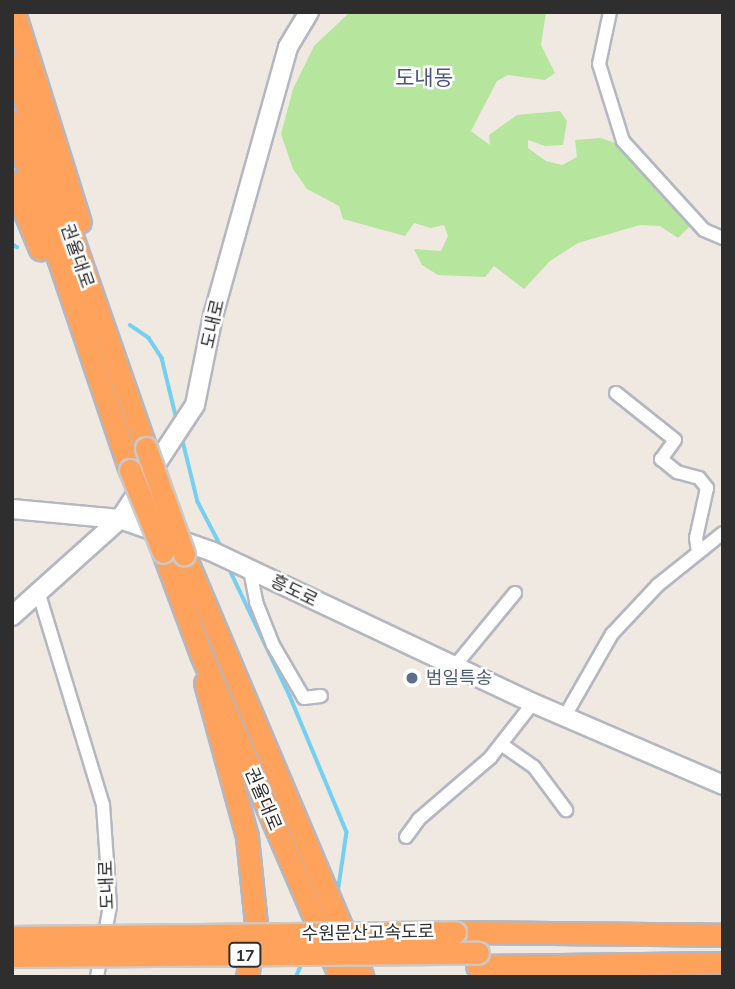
<!DOCTYPE html>
<meta charset="utf-8">
<style>
body{margin:0}
#map{position:relative;width:735px;height:989px;overflow:hidden;background:#efe9e1;font-family:Mulish,"Noto Sans KR",sans-serif}
div>[style]{position:absolute}
.green>*{inset:0;background:#b6e59e}
.stream>*{height:3.5px;margin:-1.75px;padding:0 1.75px;transform-origin:1.75px;border-radius:1.75px;background:#75cff0}
.roads{filter:drop-shadow(2px 0 #b4b7c1) drop-shadow(-2px 0 #b4b7c1) drop-shadow(0 2px #b4b7c1) drop-shadow(0 -2px #b4b7c1)}
.street>*{height:12px;margin:-6px;padding:0 6px;transform-origin:6px;border-radius:6px;background:#fff}
.secondary>*{height:18px;margin:-9px;padding:0 9px;transform-origin:9px;border-radius:9px;background:#fff}
.highway>*{height:21px;margin:-10.5px;padding:0 10.5px;transform-origin:10.5px;border-radius:10.5px;background:#ffa35c}
.bridges{filter:drop-shadow(2px 0 #c9c9c9) drop-shadow(-2px 0 #c9c9c9) drop-shadow(0 2px #c9c9c9) drop-shadow(0 -2px #c9c9c9)}
.highway-bridge>*{height:21px;margin:-10.5px;padding:0 10.5px;transform-origin:10.5px;border-radius:10.5px;background:#ffa35c}
.dots>*{width:19px;height:19px;translate:-50% -50%;box-sizing:border-box;border:4px solid #fff;border-radius:50%}
span{translate:-50% -50%;white-space:nowrap;text-align:center;line-height:1.15;-webkit-text-stroke:5px #fff;paint-order:stroke}
.shield-label span{padding:2px 5px;background:#fff;border:2px solid;border-radius:5px;-webkit-text-stroke-width:0}
.shield-label{font-size:16px;color:#2e2e2e;font-weight:700}
.street-label{font-size:18px;color:#2e2e2e}
.service-label{font-size:18px;color:#4e5e75}
.left{translate:0 -50%;text-align:left}
.quarter-label{font-size:21px;color:#4d5680}
.frame{position:absolute;inset:0;border:14px solid #2e2e2e;pointer-events:none}
</style>
<div id="map">
<div class="green">
<i style="clip-path:polygon(350px 12px,546px 12px,541px 45px,555px 73px,545px 80px,508px 75px,497px 81px,471px 131px,490px 145px,489px 135px,517px 115px,560px 111px,567px 121px,563px 145px,545px 146px,528px 140px,528px 148px,546px 161px,562px 165px,577px 157px,575px 140px,601px 138px,618px 144px,691px 225px,678px 238px,660px 226px,640px 225px,578px 243px,550px 261px,524px 289px,494px 266px,485px 277px,438px 275px,422px 265px,414px 249px,441px 251px,448px 236px,444px 225px,431px 228px,414px 223px,405px 236px,343px 219px,339px 206px,307px 189px,293px 169px,281px 134px,293px 89px,314px 46px)"></i>
</div>
<div class="stream">
<i style="left:12px;top:244px;width:6px;rotate:31deg"></i>
<i style="left:130px;top:325px;width:23px;rotate:34deg"></i>
<i style="left:149px;top:338px;width:24px;rotate:57deg"></i>
<i style="left:162px;top:358px;width:64px;rotate:76.4deg"></i>
<i style="left:182px;top:437px;width:67px;rotate:76.2deg"></i>
<i style="left:198px;top:502px;width:52px;rotate:62.4deg"></i>
<i style="left:229px;top:568px;width:142px;rotate:64.5deg"></i>
<i style="left:290px;top:696px;width:147px;rotate:67.3deg"></i>
<i style="left:347px;top:832px;width:63px;rotate:98.3deg"></i>
<i style="left:296px;top:977px;width:15px;rotate:-67deg"></i>
</div>
<div class="roads">
<div class="street">
<i style="left:610px;top:12px;width:53px;rotate:101.9deg"></i>
<i style="left:599px;top:64px;width:81px;rotate:72.7deg"></i>
<i style="left:623px;top:141px;width:120px;rotate:47.7deg"></i>
<i style="left:704px;top:230px;width:21px;rotate:23deg"></i>
<i style="left:616px;top:393px;width:75px;rotate:38.5deg"></i>
<i style="left:675px;top:440px;width:24px;rotate:126deg"></i>
<i style="left:661px;top:459px;width:21px;rotate:39deg"></i>
<i style="left:677px;top:472px;width:23px;rotate:15deg"></i>
<i style="left:699px;top:478px;width:13px;rotate:51deg"></i>
<i style="left:707px;top:488px;width:51px;rotate:102.4deg"></i>
<i style="left:696px;top:538px;width:15px;rotate:82deg"></i>
<i style="left:250px;top:570px;width:33px;rotate:79deg"></i>
<i style="left:256px;top:602px;width:46px;rotate:68.4deg"></i>
<i style="left:273px;top:645px;width:61px;rotate:59.7deg"></i>
<i style="left:304px;top:698px;width:17px;rotate:-7deg"></i>
<i style="left:38px;top:591px;width:224px;rotate:73.1deg"></i>
<i style="left:103px;top:805px;width:101px;rotate:86deg"></i>
<i style="left:110px;top:906px;width:72px;rotate:100.4deg"></i>
<i style="left:454px;top:667px;width:96px;rotate:-50.5deg"></i>
<i style="left:565px;top:716px;width:95px;rotate:-60.2deg"></i>
<i style="left:612px;top:634px;width:67px;rotate:-46.8deg"></i>
<i style="left:658px;top:585px;width:83px;rotate:-38.7deg"></i>
<i style="left:501px;top:744px;width:40px;rotate:34.9deg"></i>
<i style="left:534px;top:767px;width:54px;rotate:53.3deg"></i>
<i style="left:406px;top:837px;width:22px;rotate:-54deg"></i>
<i style="left:419px;top:819px;width:94px;rotate:-40.7deg"></i>
<i style="left:490px;top:758px;width:70px;rotate:-52deg"></i>
</div>
<div class="secondary">
<i style="left:12px;top:509px;width:108px;rotate:5.3deg"></i>
<i style="left:120px;top:519px;width:96px;rotate:19.4deg"></i>
<i style="left:211px;top:551px;width:356px;rotate:25.3deg"></i>
<i style="left:533px;top:703px;width:207px;rotate:23.3deg"></i>
<i style="left:12px;top:616px;width:145px;rotate:-41.9deg"></i>
<i style="left:120px;top:519px;width:136px;rotate:-56.7deg"></i>
<i style="left:195px;top:405px;width:91px;rotate:-78.6deg"></i>
<i style="left:213px;top:316px;width:279px;rotate:-74.4deg"></i>
<i style="left:288px;top:47px;width:41px;rotate:-59deg"></i>
</div>
<div class="highway">
<i style="left:14px;top:12px;width:220px;rotate:72.6deg"></i>
<i style="left:12px;top:64px;width:407px;rotate:70.8deg"></i>
<i style="left:12px;top:122px;width:367px;rotate:71.3deg"></i>
<i style="left:12px;top:182px;width:73px;rotate:67.3deg"></i>
<i style="left:163px;top:552px;width:109px;rotate:69.6deg"></i>
<i style="left:201px;top:654px;width:352px;rotate:66.7deg"></i>
<i style="left:184px;top:554px;width:459px;rotate:67.1deg"></i>
<i style="left:205px;top:683px;width:160px;rotate:74.7deg"></i>
<i style="left:247px;top:837px;width:87px;rotate:84.1deg"></i>
<i style="left:256px;top:924px;width:54px;rotate:99.6deg"></i>
<i style="left:455px;top:932px;width:268px;rotate:0.6deg"></i>
<i style="left:477px;top:966px;width:246px;rotate:-0.7deg"></i>
</div>
</div>
<div class="bridges">
<div class="highway-bridge">
<i style="left:146px;top:448px;width:113px;rotate:70.3deg"></i>
<i style="left:130px;top:470px;width:88px;rotate:68.1deg"></i>
<i style="left:12px;top:937px;width:443px;rotate:-0.6deg"></i>
<i style="left:12px;top:956px;width:466px;rotate:-0.4deg"></i>
</div>
</div>
<div class="dots">
<i style="left:412px;top:678px;background:#5c6f8a"></i>
</div>
<div class="shield-label">
<span style="left:245px;top:955px">17</span>
</div>
<div class="street-label">
<span style="left:77px;top:256px;rotate:71deg">권율대로</span>
<span style="left:213px;top:324px;rotate:-77deg">도내로</span>
<span style="left:294px;top:591px;rotate:26deg">흥도로</span>
<span style="left:263px;top:799px;rotate:67deg">권율대로</span>
<span style="left:107px;top:885px;rotate:-92deg">도내로</span>
<span style="left:368px;top:933px;rotate:-1deg">수원문산고속도로</span>
</div>
<div class="service-label">
<span class="left" style="left:426px;top:678px">범일특송</span>
</div>
<div class="quarter-label">
<span style="left:424px;top:77px">도내동</span>
</div>
<div class="frame"></div>
</div>
